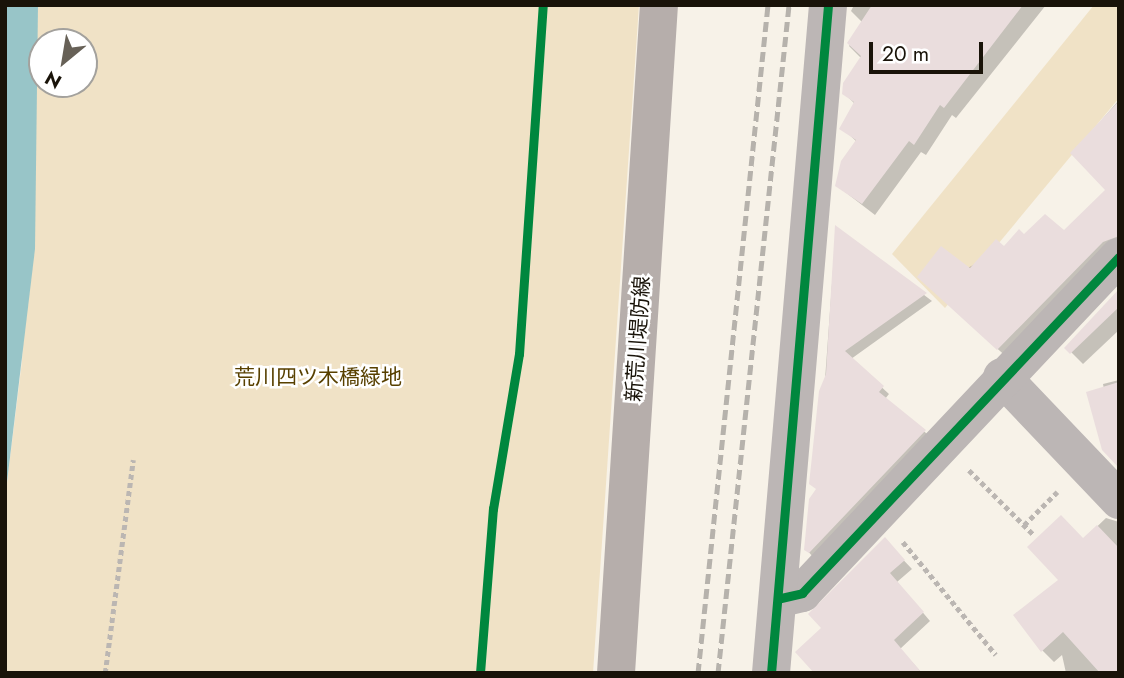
<!DOCTYPE html>
<meta charset="utf-8">
<style>
body{margin:0}
#map{position:relative;width:1124px;height:678px;overflow:hidden;background:#f7f2e8;font-family:Jost,"Noto Sans JP",sans-serif}
div>[style]{position:absolute}
.green>*{inset:0;background:#f0e2c6}
.water>*{inset:0;background:#98c5c8}
.shadow>*{inset:0;background:#0003}
.building>*{inset:0;background:#eadddd}
.path>*{height:4.5px;margin-top:-2.25px;transform-origin:0;background:repeating-linear-gradient(90deg,#bbb6b2 0 5px,transparent 0 8.5px)}
.minor>*{height:38px;margin:-19px;padding:0 19px;transform-origin:19px;border-radius:19px;background:#bcb6b5}
.major>*{height:38px;margin:-19px;padding:0 19px;transform-origin:19px;border-radius:19px;background:#b6aeab}
.rail>*{height:5px;margin-top:-2.5px;transform-origin:0;background:repeating-linear-gradient(90deg,#b6b2ac 0 10px,transparent 0 15px)}
.cycleway>*{height:9px;margin:-4.5px;padding:0 4.5px;transform-origin:4.5px;border-radius:4.5px;background:#00873e}
span{translate:-50% -50%;white-space:nowrap;text-align:center;line-height:1.15;-webkit-text-stroke:5px #fff;paint-order:stroke}
.street-label{font-size:21px;color:#191309}
.park-label{font-size:21px;color:#584000}
.frame{position:absolute;inset:0;border:7px solid #191309;pointer-events:none}
.north{position:absolute;left:28px;top:28px;width:70px;height:70px;box-sizing:border-box;background:#fff;border:2px solid #a3a19d;border-radius:50%;rotate:210deg;font-size:19px;font-weight:700;line-height:28px;text-align:center;color:#191309}
.north::after{content:'';display:block;margin:auto;width:24px;height:32px;background:#676157;clip-path:polygon(50% 0,100% 100%,50% 72%,0 100%)}
.scale{position:absolute;left:869px;top:42px;width:114px;height:32px;box-sizing:border-box;border:4px solid #191309;border-top:0;padding-left:9px;font-size:21px;line-height:24px;white-space:nowrap;color:#191309;-webkit-text-stroke:5px #fff;paint-order:stroke}
</style>
<div id="map">
<div class="green">
<i style="clip-path:polygon(evenodd,38px 5px,639px 5px,593px 673px,5px 673px,5px 499px,22px 361px,38px 5px,42px 42px,84px 42px,84px 84px,42px 84px,42px 42px)"></i>
<i style="clip-path:polygon(1094px 5px,1119px 5px,1119px 98px,945px 308px,892px 254px)"></i>
</div>
<div class="water">
<i style="clip-path:polygon(5px 5px,38px 5px,35px 249px,5px 499px)"></i>
</div>
<div class="shadow">
<i style="clip-path:polygon(854px 5px,1046px 5px,956px 118px,952px 115px,926px 155px,921px 152px,875px 215px,836px 185px,857px 142px,842px 128px,855px 104px,844px 93px,862px 59px,849px 46px,863px 23px,851px 11px)"></i>
<i style="clip-path:polygon(1119px 100px,1119px 252px,1010px 360px,931px 289px,1024px 236px,1064px 232px,1108px 190px,1073px 153px)"></i>
<i style="clip-path:polygon(836px 228px,932px 301px,851px 359px,889px 394px,885px 399px,932px 438px,813px 557px,806px 549px,817px 490px)"></i>
<i style="clip-path:polygon(1119px 292px,1119px 330px,1083px 364px,1066px 347px)"></i>
<i style="clip-path:polygon(1119px 380px,1119px 467px,1103px 384px)"></i>
<i style="clip-path:polygon(1106px 518px,1119px 522px,1119px 673px,1066px 673px,1062px 655px,1054px 662px,1042px 650px,1061px 580px,1083px 540px)"></i>
<i style="clip-path:polygon(892px 548px,912px 569px,897px 582px,930px 621px,900px 649px,922px 673px,817px 673px,824px 628px)"></i>
</div>
<div class="building">
<i style="clip-path:polygon(872px 5px,1023px 5px,944px 108px,940px 105px,914px 145px,909px 141px,862px 204px,835px 186px,841px 161px,856px 140px,839px 129px,854px 102px,842px 94px,843px 83px,861px 56px,847px 43px)"></i>
<i style="clip-path:polygon(1119px 101px,1119px 236px,1103px 242px,997px 350px,917px 277px,941px 246px,970px 268px,996px 239px,1004px 246px,1019px 229px,1024px 234px,1045px 214px,1064px 230px,1105px 190px,1070px 153px)"></i>
<i style="clip-path:polygon(835px 225px,927px 293px,845px 351px,884px 386px,879px 392px,926px 430px,809px 553px,804px 550px,809px 499px,816px 489px,809px 484px,819px 391px,826px 374px)"></i>
<i style="clip-path:polygon(1119px 289px,1119px 307px,1070px 354px,1064px 348px)"></i>
<i style="clip-path:polygon(1119px 382px,1119px 468px,1102px 450px,1086px 392px)"></i>
<i style="clip-path:polygon(1061px 515px,1083px 538px,1097px 525px,1119px 548px,1119px 673px,1100px 673px,1063px 632px,1041px 652px,1013px 615px,1058px 580px,1027px 547px)"></i>
<i style="clip-path:polygon(885px 537px,905px 560px,890px 573px,924px 612px,894px 640px,922px 673px,814px 673px,795px 652px,821px 628px,808px 614px)"></i>
</div>
<div class="path">
<i style="left:969px;top:470px;width:93px;rotate:45deg"></i>
<i style="left:1024px;top:525px;width:47px;rotate:-45deg"></i>
<i style="left:903px;top:542px;width:146px;rotate:50.5deg"></i>
<i style="left:105px;top:673px;width:215px;rotate:-82.5deg"></i>
</div>
<div class="minor">
<i style="left:1002px;top:377px;width:170px;rotate:46.4deg"></i>
<i style="left:781px;top:598px;width:22px;rotate:-13deg"></i>
<i style="left:802px;top:593px;width:462px;rotate:-46.7deg"></i>
<i style="left:771px;top:673px;width:670px;rotate:-85.12deg"></i>
</div>
<div class="major">
<i style="left:616px;top:673px;width:669px;rotate:-86.32deg"></i>
</div>
<div class="rail">
<i style="left:698px;top:673px;width:672px;rotate:-84.02deg"></i>
<i style="left:718px;top:673px;width:672px;rotate:-83.93deg"></i>
</div>
<div class="cycleway">
<i style="left:781px;top:598px;width:22px;rotate:-13deg"></i>
<i style="left:802px;top:593px;width:462px;rotate:-46.7deg"></i>
<i style="left:480px;top:673px;width:165px;rotate:-85.5deg"></i>
<i style="left:493px;top:509px;width:157px;rotate:-80.5deg"></i>
<i style="left:519px;top:354px;width:350px;rotate:-86.1deg"></i>
<i style="left:771px;top:673px;width:670px;rotate:-85.12deg"></i>
</div>
<div class="street-label">
<span style="left:638px;top:339px;rotate:-86deg">新荒川堤防線</span>
</div>
<div class="park-label">
<span style="left:318px;top:377px">荒川四ツ木橋緑地</span>
</div>
<div class="frame"></div>
<div class="north">N</div>
<div class="scale">20 m</div>
</div>
